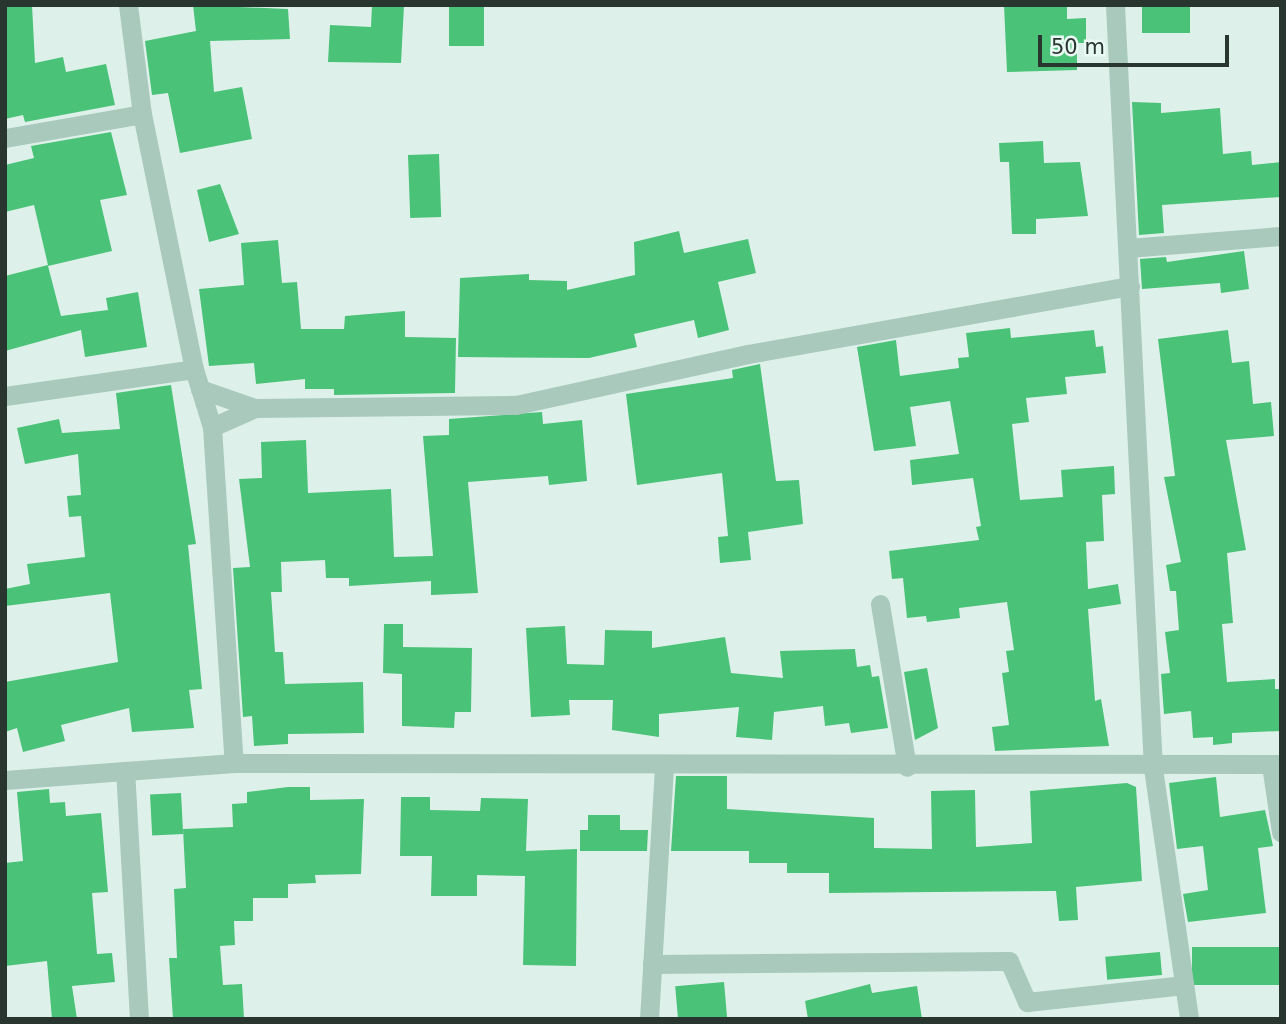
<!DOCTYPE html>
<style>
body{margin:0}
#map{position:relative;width:1286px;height:1024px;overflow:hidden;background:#ddf1ea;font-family:"DejaVu Sans",sans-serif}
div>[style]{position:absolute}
.building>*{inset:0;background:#4ac277;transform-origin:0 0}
.minor>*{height:19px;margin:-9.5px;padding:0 9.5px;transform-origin:9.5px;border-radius:9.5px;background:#a9c9bc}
span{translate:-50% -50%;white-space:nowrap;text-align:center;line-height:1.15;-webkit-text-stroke:5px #e9f9f4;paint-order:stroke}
.frame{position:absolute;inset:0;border:7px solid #29362f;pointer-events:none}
.scale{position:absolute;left:1038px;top:35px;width:191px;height:32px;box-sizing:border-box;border:4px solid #29362f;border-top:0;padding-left:9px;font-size:21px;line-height:24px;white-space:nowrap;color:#29362f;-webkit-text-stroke:5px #e9f9f4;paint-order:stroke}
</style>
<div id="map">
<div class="building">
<i style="clip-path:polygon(5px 5px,32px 5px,35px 63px,63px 57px,66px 72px,106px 64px,115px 105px,25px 122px,23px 115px,5px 119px)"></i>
<i style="clip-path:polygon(193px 5px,288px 9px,290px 39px,210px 41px,214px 92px,242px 87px,252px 139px,180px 153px,168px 93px,152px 95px,145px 41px,196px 31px)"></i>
<i style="clip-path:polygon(372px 5px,404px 5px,401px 63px,328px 62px,330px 25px,371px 27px)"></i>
<i style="left:449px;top:5px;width:35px;height:41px"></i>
<i style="clip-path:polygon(1004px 5px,1067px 5px,1067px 19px,1086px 18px,1086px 43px,1077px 43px,1077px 70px,1007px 72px)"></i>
<i style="left:1142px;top:5px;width:48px;height:28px"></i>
<i style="clip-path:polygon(1132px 102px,1161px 103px,1161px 113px,1220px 108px,1223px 154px,1251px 151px,1252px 165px,1281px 162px,1281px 197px,1162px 205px,1164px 233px,1139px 235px)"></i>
<i style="clip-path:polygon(111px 132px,127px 195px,100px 200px,112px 251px,48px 266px,61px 316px,108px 310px,106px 298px,138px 292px,147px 347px,85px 357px,81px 330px,5px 351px,5px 276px,48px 265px,34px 205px,5px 212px,5px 165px,34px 158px,31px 146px)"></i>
<i style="clip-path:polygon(1043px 141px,1044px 163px,1080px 162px,1088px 216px,1036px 219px,1036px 234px,1012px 234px,1009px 162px,1000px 162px,999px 143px)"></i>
<i style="left:439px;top:154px;width:63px;height:31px;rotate:88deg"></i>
<i style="clip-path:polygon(220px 184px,239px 234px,209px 242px,197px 190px)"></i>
<i style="clip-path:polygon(679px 231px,684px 253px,748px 239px,756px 273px,718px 282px,729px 330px,698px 338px,694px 320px,634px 334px,637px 347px,589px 358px,458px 357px,460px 278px,529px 274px,529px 280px,567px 281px,567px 290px,635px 275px,634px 242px)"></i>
<i style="clip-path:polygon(278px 240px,282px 283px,297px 282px,301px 329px,344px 329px,345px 316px,405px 311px,405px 337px,456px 338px,455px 393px,334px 395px,334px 389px,305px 389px,305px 379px,256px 384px,254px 363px,209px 366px,199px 289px,244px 285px,241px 243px)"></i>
<i style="clip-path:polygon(1244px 251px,1249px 289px,1221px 293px,1220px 283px,1142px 289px,1140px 259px,1166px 257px,1167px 262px)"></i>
<i style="clip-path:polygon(1010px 328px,1011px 338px,1094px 330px,1096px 347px,1103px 346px,1106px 373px,1065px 377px,1067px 394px,1026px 398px,1029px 422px,1012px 424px,1020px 500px,1063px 497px,1061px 470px,1114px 466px,1115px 494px,1102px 495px,1104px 541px,1086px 542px,1088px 589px,1118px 584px,1121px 604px,1088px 609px,1095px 701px,1101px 699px,1109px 746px,995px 751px,992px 727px,1009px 725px,1002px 673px,1009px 672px,1006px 651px,1014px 650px,1007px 602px,959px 608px,960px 618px,927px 622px,926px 616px,907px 618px,903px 578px,892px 579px,889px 551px,979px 540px,976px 527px,981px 526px,973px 478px,912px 485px,910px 460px,959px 454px,950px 401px,910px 407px,916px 446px,874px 451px,857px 347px,896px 340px,900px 376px,959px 368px,958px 358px,969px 357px,966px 333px)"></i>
<i style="clip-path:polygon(1228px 330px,1232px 363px,1249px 361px,1253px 404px,1271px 402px,1274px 436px,1226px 440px,1246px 550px,1227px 553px,1233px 623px,1222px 624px,1227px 682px,1275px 679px,1275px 689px,1281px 689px,1281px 731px,1232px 733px,1232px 743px,1213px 745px,1213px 737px,1193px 738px,1191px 711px,1164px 714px,1161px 674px,1170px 673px,1165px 632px,1179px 630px,1176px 591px,1170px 591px,1166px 565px,1181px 562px,1164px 477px,1175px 476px,1158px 339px)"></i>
<i style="clip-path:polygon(760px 364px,776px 481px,799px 480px,803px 524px,748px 532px,751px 560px,720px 563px,718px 537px,728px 536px,722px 473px,637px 485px,626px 394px,733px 378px,732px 370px)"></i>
<i style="clip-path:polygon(171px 385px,196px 544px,188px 545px,202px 689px,189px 690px,194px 728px,132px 732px,129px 708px,61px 725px,65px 741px,23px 752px,17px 728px,5px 732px,5px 682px,118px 662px,110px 593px,5px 606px,5px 589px,30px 584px,27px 564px,85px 557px,81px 516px,69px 517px,67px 496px,81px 495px,78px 454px,25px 464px,17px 428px,59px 419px,62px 433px,120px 429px,116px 393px)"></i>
<i style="clip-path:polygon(542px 412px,543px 424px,582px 420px,587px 481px,549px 485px,548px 476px,468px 482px,478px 593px,431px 595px,431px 581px,349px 586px,349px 578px,326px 578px,325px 560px,281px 562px,282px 592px,271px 592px,275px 652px,283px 652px,285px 684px,363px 682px,364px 733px,288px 734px,288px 744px,254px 746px,252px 716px,243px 717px,233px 568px,250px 567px,239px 479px,262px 478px,261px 442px,306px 440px,308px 493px,391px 489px,394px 557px,433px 556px,423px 436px,449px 435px,449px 419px)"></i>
<i style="clip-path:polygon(384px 624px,403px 624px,403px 647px,472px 648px,471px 712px,455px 712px,454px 728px,402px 726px,402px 674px,383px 673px)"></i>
<i style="clip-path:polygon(565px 626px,567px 664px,604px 665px,605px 630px,652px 631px,652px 648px,725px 637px,731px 673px,783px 678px,780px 651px,855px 649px,857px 667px,870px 665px,872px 677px,879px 676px,888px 728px,851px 733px,849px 723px,825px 726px,823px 706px,774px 712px,772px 740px,736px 737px,739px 707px,659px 714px,659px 737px,612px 730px,613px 700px,569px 700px,570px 715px,531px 717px,526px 628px)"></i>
<i style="clip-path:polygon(927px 668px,938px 728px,915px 740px,904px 672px)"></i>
<i style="clip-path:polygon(676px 776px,727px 776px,727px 809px,874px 818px,874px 848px,932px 849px,931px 791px,975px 790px,976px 847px,1032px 843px,1030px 791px,1127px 783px,1136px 787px,1142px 881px,1076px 887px,1078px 920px,1059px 921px,1056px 891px,829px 893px,829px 873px,787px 873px,787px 863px,749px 863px,749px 851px,671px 851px)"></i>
<i style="clip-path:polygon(1216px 777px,1220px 817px,1265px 810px,1273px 846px,1258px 848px,1266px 913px,1188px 922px,1183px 894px,1208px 890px,1203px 846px,1177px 849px,1169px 783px)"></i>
<i style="clip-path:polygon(288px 787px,310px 787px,310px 800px,364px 799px,361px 874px,315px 875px,316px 883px,288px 884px,288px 898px,253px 898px,253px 921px,234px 921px,235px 945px,220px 946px,223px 985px,242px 984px,244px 1019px,173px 1019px,169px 958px,177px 958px,174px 889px,186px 888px,183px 829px,233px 827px,232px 804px,247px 803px,247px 792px)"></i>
<i style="clip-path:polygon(49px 789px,50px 803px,65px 802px,66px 816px,101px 813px,108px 892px,92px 893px,97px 954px,112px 953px,115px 982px,72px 986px,77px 1019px,52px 1019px,47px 961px,5px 966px,5px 863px,23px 861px,17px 792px)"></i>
<i style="left:181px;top:793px;width:41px;height:31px;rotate:87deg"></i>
<i style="clip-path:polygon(401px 797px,430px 797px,430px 810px,480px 811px,481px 798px,528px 799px,526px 851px,577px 849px,576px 966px,523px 965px,525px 876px,477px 875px,477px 896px,431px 896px,432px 856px,400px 856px)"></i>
<i style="clip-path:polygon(588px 815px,620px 815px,620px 830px,648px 830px,647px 851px,580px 851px,580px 830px,588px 830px)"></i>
<i style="left:1281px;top:947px;width:38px;height:89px;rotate:90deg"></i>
<i style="left:1160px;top:952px;width:23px;height:55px;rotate:85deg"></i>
<i style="left:724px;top:982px;width:37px;height:49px;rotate:85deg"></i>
<i style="clip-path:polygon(870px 984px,872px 993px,917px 986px,922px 1019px,808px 1019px,805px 1001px)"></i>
</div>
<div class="minor">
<i style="left:128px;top:5px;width:110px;rotate:82.7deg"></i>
<i style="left:142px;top:114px;width:260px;rotate:78.5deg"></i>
<i style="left:194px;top:369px;width:61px;rotate:72.8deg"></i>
<i style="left:212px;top:427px;width:337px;rotate:86.3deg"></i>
<i style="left:1115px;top:5px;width:764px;rotate:87.15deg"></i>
<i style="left:1153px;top:768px;width:254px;rotate:81.8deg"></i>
<i style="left:5px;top:138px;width:139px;rotate:-9.9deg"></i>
<i style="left:1128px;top:248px;width:153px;rotate:-4.5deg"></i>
<i style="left:200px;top:389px;width:58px;rotate:19.1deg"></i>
<i style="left:255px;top:408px;width:261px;rotate:-0.7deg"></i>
<i style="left:516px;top:405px;width:238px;rotate:-12.4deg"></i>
<i style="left:748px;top:354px;width:388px;rotate:-10.1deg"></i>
<i style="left:5px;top:396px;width:191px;rotate:-8.1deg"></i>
<i style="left:212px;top:427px;width:47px;rotate:-23.8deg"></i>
<i style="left:880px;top:604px;width:165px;rotate:80.6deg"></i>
<i style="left:1271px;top:765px;width:68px;rotate:81.5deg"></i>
<i style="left:5px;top:780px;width:120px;rotate:-4.3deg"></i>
<i style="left:652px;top:964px;width:357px;rotate:-0.5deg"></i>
<i style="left:1009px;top:961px;width:45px;rotate:66.3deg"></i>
<i style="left:1027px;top:1002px;width:158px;rotate:-6.2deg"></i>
<i style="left:139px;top:1019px;width:248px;rotate:-93.2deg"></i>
<i style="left:125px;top:771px;width:109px;rotate:-4.2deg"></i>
<i style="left:234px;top:763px;width:1047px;rotate:0.05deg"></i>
<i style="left:649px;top:1019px;width:254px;rotate:-86.6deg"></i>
</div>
<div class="frame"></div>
<div class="scale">50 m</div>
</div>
